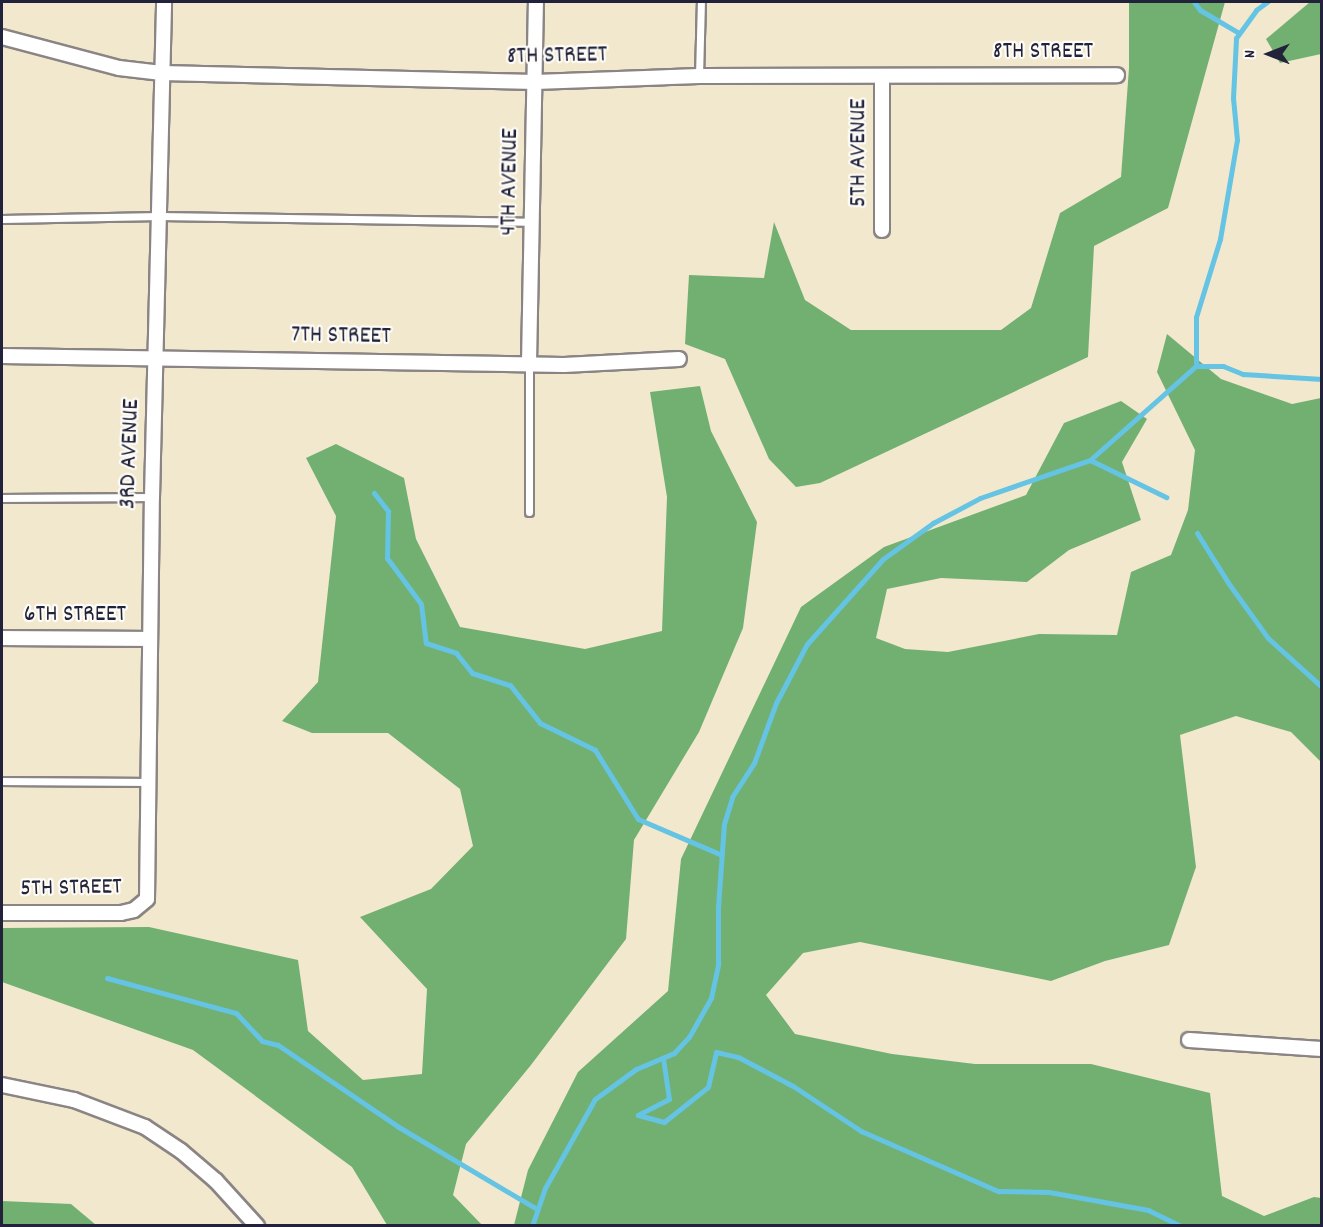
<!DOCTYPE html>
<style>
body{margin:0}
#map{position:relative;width:1323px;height:1227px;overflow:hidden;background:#f2e8ce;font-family:Dekko,sans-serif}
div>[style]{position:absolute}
.forest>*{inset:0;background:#72b072}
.stream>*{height:5px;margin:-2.5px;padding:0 2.5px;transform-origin:2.5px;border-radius:2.5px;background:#65c3e3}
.roads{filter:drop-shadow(2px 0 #8a8584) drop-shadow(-2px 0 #8a8584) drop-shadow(0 2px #8a8584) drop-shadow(0 -2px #8a8584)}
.lane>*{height:7px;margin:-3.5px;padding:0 3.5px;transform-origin:3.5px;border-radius:3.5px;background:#fff}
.street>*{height:14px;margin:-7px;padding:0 7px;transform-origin:7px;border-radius:7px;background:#fff}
span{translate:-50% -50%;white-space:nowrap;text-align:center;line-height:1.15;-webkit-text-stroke:4.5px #fdfcf7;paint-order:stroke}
.street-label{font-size:24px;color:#22223b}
.frame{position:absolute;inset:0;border:3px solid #22223b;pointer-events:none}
.north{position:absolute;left:1239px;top:24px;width:60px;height:60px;-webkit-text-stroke:4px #fdfcf7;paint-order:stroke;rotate:270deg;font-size:16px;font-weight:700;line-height:24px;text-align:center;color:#22223b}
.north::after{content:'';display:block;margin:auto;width:21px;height:27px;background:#22223b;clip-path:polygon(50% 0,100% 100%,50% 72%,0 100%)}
</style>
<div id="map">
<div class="forest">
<i style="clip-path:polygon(1129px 2px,1225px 2px,1168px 208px,1094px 246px,1088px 357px,820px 483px,796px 487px,769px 459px,725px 359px,685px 344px,689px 275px,764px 278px,774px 222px,805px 300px,851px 330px,1001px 330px,1031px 308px,1060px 213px,1121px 177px,1129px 68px)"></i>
<i style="clip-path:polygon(1310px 2px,1321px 2px,1321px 54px,1280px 63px,1266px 39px)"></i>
<i style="clip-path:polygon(1167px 334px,1221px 379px,1292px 404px,1321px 398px,1321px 762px,1291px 732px,1236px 716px,1180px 735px,1196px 867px,1169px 945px,1105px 961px,1051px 981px,860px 942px,803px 953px,766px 995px,795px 1034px,892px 1054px,975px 1064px,1091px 1064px,1210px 1093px,1222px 1196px,1264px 1216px,1314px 1197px,1321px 1198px,1321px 1225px,514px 1225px,528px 1170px,578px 1072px,668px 991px,681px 859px,801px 607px,884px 547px,1026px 495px,1064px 423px,1121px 401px,1147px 419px,1122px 462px,1141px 520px,1069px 550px,1027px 582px,941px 578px,887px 589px,876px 638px,905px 649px,948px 652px,1039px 634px,1117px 635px,1131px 572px,1171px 555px,1188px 510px,1195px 450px,1157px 372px)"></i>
<i style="clip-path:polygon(700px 386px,711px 431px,757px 522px,743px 628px,699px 732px,634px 840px,626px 939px,531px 1065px,466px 1144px,453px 1195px,482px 1225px,387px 1225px,352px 1167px,193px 1050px,2px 982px,2px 928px,149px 927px,298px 960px,308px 1031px,363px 1080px,422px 1074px,427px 989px,360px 917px,431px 889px,473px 846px,460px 789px,388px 733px,312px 733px,282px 721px,318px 682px,336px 516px,306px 458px,336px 444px,404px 478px,416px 539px,460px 627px,585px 649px,662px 631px,667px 497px,650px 392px)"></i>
<i style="clip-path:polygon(2px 1201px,71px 1204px,96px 1225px,2px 1225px)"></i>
</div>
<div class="stream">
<i style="left:1194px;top:2px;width:10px;rotate:53deg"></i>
<i style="left:1200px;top:10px;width:45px;rotate:30.5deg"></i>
<i style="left:1196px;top:366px;width:49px;rotate:-90deg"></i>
<i style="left:1196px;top:317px;width:82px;rotate:-72.9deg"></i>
<i style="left:1220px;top:239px;width:100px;rotate:-80.3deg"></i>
<i style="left:1237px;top:140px;width:42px;rotate:-95.4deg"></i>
<i style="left:1233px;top:98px;width:60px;rotate:-87.1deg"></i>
<i style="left:1236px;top:38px;width:34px;rotate:-54deg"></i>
<i style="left:1256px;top:10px;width:14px;rotate:-36deg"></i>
<i style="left:1090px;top:460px;width:85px;rotate:26deg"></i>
<i style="left:374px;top:493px;width:23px;rotate:52deg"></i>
<i style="left:388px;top:511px;width:47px;rotate:91.2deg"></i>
<i style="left:387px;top:558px;width:57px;rotate:53.5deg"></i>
<i style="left:421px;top:604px;width:39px;rotate:83deg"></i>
<i style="left:426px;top:643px;width:32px;rotate:18deg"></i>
<i style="left:456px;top:653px;width:26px;rotate:51deg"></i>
<i style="left:472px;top:673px;width:40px;rotate:18deg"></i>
<i style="left:510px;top:685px;width:48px;rotate:51.7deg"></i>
<i style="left:540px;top:723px;width:61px;rotate:26.1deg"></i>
<i style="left:595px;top:750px;width:81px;rotate:58.1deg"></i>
<i style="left:638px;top:819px;width:91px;rotate:23.2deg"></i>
<i style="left:1197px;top:533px;width:60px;rotate:57.9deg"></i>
<i style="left:1229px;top:584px;width:67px;rotate:54.2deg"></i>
<i style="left:1268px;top:638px;width:73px;rotate:42.2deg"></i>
<i style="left:107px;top:978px;width:134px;rotate:15.2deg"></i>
<i style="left:236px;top:1013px;width:38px;rotate:47deg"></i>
<i style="left:262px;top:1041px;width:16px;rotate:14deg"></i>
<i style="left:278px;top:1045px;width:144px;rotate:34.2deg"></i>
<i style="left:397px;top:1126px;width:163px;rotate:30.7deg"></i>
<i style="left:663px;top:1058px;width:41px;rotate:81.7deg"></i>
<i style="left:669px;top:1099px;width:35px;rotate:153deg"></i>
<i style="left:638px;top:1115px;width:27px;rotate:15deg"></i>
<i style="left:664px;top:1122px;width:56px;rotate:-38.5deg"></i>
<i style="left:708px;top:1087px;width:36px;rotate:-77deg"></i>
<i style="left:716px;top:1052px;width:23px;rotate:13deg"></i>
<i style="left:738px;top:1057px;width:62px;rotate:27.8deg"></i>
<i style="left:793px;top:1086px;width:82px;rotate:33.5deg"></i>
<i style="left:861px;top:1131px;width:150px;rotate:23.7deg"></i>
<i style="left:998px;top:1191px;width:51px;rotate:1.1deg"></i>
<i style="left:1049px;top:1192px;width:101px;rotate:10.3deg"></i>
<i style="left:1148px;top:1210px;width:37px;rotate:26deg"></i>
<i style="left:532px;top:1226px;width:40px;rotate:-71.1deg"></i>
<i style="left:545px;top:1188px;width:102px;rotate:-60.7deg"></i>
<i style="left:595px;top:1099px;width:51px;rotate:-36.2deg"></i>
<i style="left:636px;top:1069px;width:41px;rotate:-22.8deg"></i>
<i style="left:674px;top:1053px;width:22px;rotate:-47deg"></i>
<i style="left:689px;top:1037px;width:45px;rotate:-60.6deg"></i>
<i style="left:711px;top:998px;width:35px;rotate:-78deg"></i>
<i style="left:718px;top:964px;width:57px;rotate:-90deg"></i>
<i style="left:718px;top:907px;width:83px;rotate:-85.9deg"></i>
<i style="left:724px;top:824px;width:28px;rotate:-73deg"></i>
<i style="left:732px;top:797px;width:40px;rotate:-57.1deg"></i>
<i style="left:754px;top:763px;width:64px;rotate:-69.9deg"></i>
<i style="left:776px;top:703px;width:67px;rotate:-62.3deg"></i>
<i style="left:807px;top:644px;width:114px;rotate:-48.2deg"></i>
<i style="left:883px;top:559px;width:62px;rotate:-35.8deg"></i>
<i style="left:933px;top:523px;width:53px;rotate:-28deg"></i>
<i style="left:980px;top:498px;width:116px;rotate:-19.1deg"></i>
<i style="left:1090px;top:460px;width:142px;rotate:-41.6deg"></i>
<i style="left:1196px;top:366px;width:27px"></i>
<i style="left:1223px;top:366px;width:22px;rotate:22deg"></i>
<i style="left:1243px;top:374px;width:79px;rotate:3.6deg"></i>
</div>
<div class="roads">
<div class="lane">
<i style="left:699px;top:76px;width:74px;rotate:-88.5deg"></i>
<i style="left:2px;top:219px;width:158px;rotate:-1.1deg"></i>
<i style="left:160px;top:216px;width:372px;rotate:0.9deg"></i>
<i style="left:529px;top:365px;width:147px;rotate:90deg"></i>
<i style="left:2px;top:498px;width:150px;rotate:-0.4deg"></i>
<i style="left:2px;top:781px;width:147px;rotate:0.4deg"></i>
</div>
<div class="street">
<i style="left:2px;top:37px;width:121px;rotate:14.8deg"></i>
<i style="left:119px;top:68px;width:43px;rotate:6.6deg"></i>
<i style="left:162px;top:73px;width:373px;rotate:1.4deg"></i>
<i style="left:535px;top:82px;width:164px;rotate:-2.1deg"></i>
<i style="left:699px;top:76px;width:418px;rotate:-0.1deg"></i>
<i style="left:882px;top:76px;width:154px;rotate:90deg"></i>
<i style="left:2px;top:356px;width:562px;rotate:0.92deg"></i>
<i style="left:564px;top:365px;width:115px;rotate:-3deg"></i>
<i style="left:529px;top:363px;width:361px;rotate:-88.9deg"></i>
<i style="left:2px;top:638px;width:147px;rotate:0.4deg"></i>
<i style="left:2px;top:913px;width:119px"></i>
<i style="left:121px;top:913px;width:13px;rotate:-13deg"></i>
<i style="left:134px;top:910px;width:17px;rotate:-40deg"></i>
<i style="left:147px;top:899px;width:402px;rotate:-89.3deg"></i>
<i style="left:152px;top:497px;width:495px;rotate:-88.6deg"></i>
<i style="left:1189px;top:1040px;width:133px;rotate:3.9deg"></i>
<i style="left:2px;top:1085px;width:74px;rotate:11.8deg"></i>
<i style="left:74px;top:1100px;width:76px;rotate:20.8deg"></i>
<i style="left:145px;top:1127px;width:43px;rotate:33.7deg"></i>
<i style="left:181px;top:1151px;width:46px;rotate:40.6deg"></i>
<i style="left:216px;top:1181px;width:61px;rotate:47.7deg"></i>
</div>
</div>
<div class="street-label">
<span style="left:1043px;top:53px">8TH STREET</span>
<span style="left:557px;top:57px;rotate:-1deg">8TH STREET</span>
<span style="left:860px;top:153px;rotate:-90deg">5TH AVENUE</span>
<span style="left:511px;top:182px;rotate:-89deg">4TH AVENUE</span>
<span style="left:341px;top:337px;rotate:1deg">7TH STREET</span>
<span style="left:131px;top:454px;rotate:-88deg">3RD AVENUE</span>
<span style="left:75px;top:616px">6TH STREET</span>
<span style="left:71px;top:889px;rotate:-1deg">5TH STREET</span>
</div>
<div class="frame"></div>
<div class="north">N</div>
</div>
